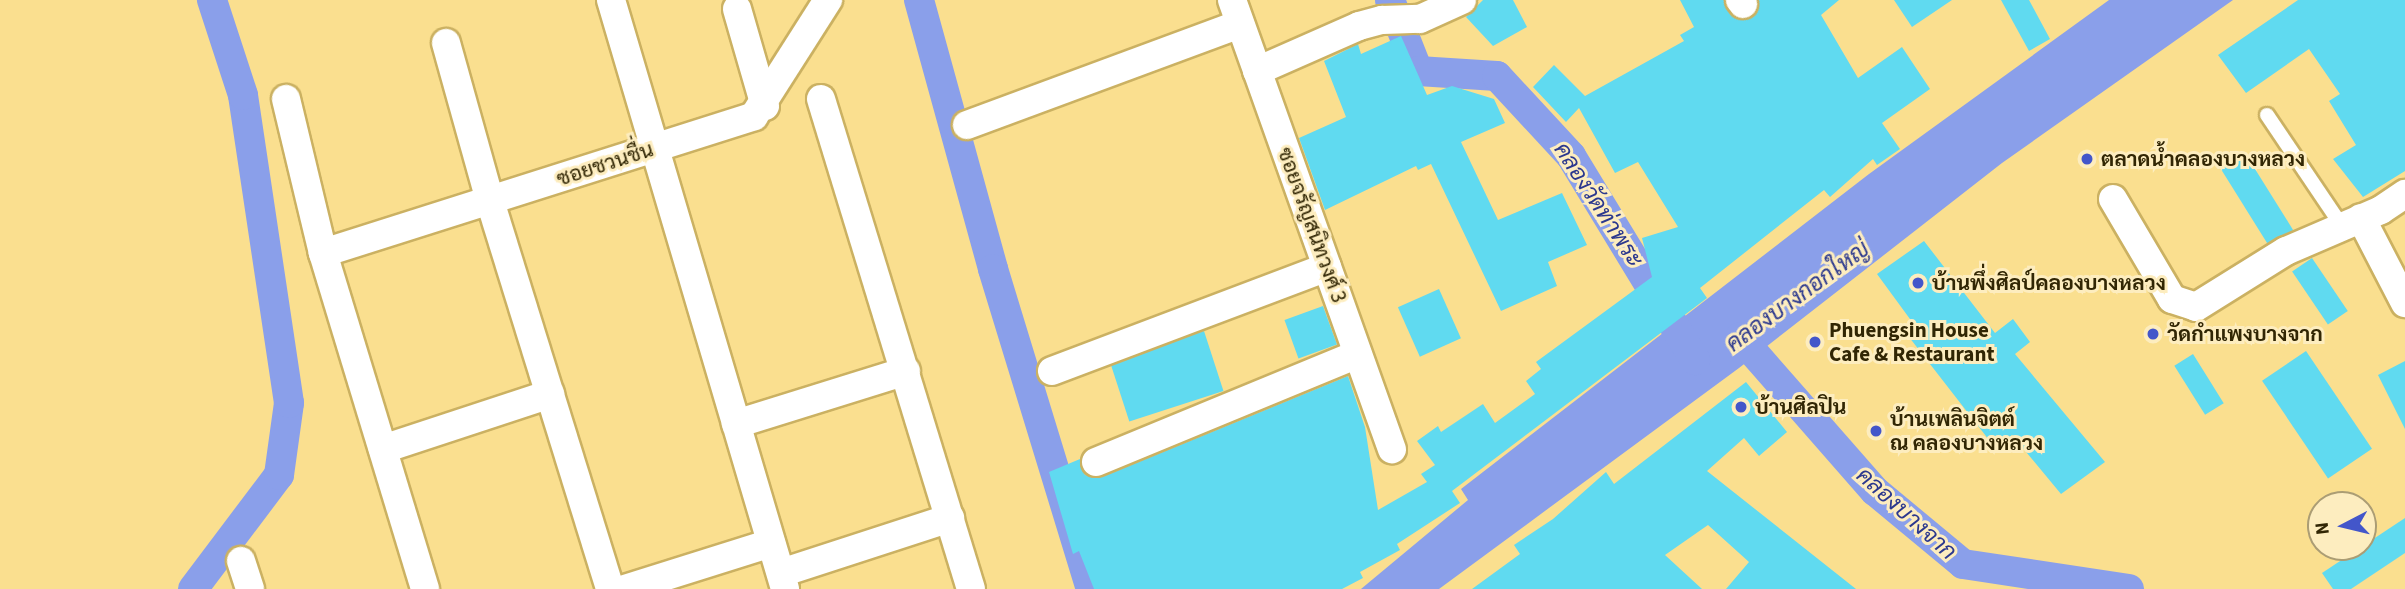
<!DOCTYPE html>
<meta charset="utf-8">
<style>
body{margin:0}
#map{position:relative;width:2405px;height:589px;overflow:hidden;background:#fadf8f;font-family:"Source Sans 3",Sarabun,sans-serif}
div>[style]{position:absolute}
.water>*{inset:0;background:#8a9fea}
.canal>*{height:30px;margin:-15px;padding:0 15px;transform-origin:15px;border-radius:15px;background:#8a9fea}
.building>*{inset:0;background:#60daf0;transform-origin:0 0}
.roads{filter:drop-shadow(2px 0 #cbb162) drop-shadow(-2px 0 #cbb162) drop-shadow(0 2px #cbb162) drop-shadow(0 -2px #cbb162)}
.lane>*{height:14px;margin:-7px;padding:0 7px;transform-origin:7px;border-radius:7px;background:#fff}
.street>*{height:28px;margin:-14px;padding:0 14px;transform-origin:14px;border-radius:14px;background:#fff}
.dots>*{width:19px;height:19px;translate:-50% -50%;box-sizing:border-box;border:4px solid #fdedbf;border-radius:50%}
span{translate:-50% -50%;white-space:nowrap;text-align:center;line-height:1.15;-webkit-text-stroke:6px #fdedbf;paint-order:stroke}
.poi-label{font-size:21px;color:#312604;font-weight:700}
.left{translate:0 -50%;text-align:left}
.street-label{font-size:21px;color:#312604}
.water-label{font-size:23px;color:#2b388e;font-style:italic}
.north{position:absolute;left:2307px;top:491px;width:70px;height:70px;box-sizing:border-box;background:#fdedbf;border:2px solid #ab9d74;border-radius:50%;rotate:263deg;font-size:19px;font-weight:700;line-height:28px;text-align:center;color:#312604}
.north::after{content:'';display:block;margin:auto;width:24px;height:32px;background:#4356ca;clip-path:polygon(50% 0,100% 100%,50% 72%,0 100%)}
</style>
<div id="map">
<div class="water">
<i style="clip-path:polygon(2109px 0,2233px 0,2002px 163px,1739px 368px,1439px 589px,1361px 589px,1468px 500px,1461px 489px,1869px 174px)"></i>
</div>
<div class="canal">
<i style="left:919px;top:0;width:279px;rotate:74.6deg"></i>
<i style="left:993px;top:269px;width:335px;rotate:73deg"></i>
<i style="left:1390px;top:0;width:76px;rotate:68.5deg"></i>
<i style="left:1418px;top:71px;width:79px;rotate:3.6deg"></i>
<i style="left:1497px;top:76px;width:109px;rotate:47.2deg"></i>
<i style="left:1571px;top:156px;width:239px;rotate:58.7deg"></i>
<i style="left:1740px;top:337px;width:205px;rotate:48.8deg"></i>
<i style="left:1875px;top:491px;width:114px;rotate:39.7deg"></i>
<i style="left:1963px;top:564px;width:168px;rotate:8.6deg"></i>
<i style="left:193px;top:589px;width:143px;rotate:-53deg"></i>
<i style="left:279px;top:475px;width:73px;rotate:-82.1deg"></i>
<i style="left:289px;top:403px;width:311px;rotate:-98.5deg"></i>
<i style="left:243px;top:95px;width:100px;rotate:-108.1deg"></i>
</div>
<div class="building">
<i style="clip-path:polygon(1483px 0,1513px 0,1527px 27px,1493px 46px,1466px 17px)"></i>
<i style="clip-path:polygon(1680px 0,1724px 0,1730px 14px,1744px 20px,1758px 11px,1759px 0,1839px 0,1821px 15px,1858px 78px,1902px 47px,1930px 89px,1882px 123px,1900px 149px,1877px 165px,1873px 159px,1830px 197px,1824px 190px,1700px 288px,1707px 298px,1452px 491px,1460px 503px,1397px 544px,1400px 550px,1360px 572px,1363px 578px,1342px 589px,1094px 589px,1079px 551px,1073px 554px,1049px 472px,1080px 459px,1085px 475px,1102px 477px,1348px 376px,1365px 427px,1378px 510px,1427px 482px,1421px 474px,1435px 465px,1417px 441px,1438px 426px,1441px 432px,1483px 404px,1495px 423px,1535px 394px,1526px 381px,1541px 369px,1536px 362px,1652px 277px,1642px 238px,1678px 227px,1638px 162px,1615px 173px,1579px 108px,1566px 122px,1533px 87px,1554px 65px,1585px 96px,1684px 41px,1680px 35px,1694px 27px)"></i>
<i style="clip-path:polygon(1894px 0,1952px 0,1912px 27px)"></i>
<i style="clip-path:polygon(2001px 0,2029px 0,2050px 39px,2029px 51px)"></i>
<i style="clip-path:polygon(2298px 0,2405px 0,2405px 171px,2363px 197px,2333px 159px,2356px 145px,2329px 101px,2340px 94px,2309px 49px,2246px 93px,2218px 55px)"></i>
<i style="clip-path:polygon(1401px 36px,1427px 95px,1452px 86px,1494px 99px,1505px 123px,1461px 142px,1498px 220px,1562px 193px,1587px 245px,1548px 262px,1557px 286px,1501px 311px,1431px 164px,1418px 170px,1416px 166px,1325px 210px,1299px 138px,1346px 117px,1324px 61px,1358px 44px,1361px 54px)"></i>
<i style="left:2245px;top:153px;width:91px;height:29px;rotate:58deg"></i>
<i style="clip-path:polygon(1924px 241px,1995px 333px,2013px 319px,2030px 342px,2015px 354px,2105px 462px,2061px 494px,2012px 435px,1996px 449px,1909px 337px,1918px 330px,1877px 274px)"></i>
<i style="left:2312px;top:258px;width:64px;height:24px;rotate:56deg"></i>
<i style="left:1439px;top:289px;width:54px;height:45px;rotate:66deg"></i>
<i style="left:1323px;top:306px;width:41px;height:41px;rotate:70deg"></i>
<i style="left:1204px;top:331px;width:63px;height:99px;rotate:72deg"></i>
<i style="left:2306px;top:351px;width:118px;height:53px;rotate:56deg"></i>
<i style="left:2193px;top:354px;width:58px;height:22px;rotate:58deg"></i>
<i style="clip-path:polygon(2405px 361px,2405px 429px,2378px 375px)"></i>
<i style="clip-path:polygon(1746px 382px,1787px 432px,1759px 456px,1744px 438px,1707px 471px,1856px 589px,1726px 589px,1749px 562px,1708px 525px,1665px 555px,1702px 589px,1472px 589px,1520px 554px,1514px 545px,1553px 519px,1606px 472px,1614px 484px)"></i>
<i style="clip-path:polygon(2405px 518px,2405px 553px,2351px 589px,2333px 589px,2322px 573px)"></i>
</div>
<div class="roads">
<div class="lane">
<i style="left:2267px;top:115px;width:134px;rotate:56deg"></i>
</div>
<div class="street">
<i style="left:611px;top:0;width:614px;rotate:73.54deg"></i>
<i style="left:1232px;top:0;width:477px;rotate:70.4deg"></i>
<i style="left:1740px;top:0;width:5px;rotate:53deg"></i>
<i style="left:737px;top:9px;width:101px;rotate:73.9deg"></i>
<i style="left:446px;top:43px;width:164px;rotate:74.4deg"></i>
<i style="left:490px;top:201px;width:406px;rotate:72.8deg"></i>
<i style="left:1257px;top:71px;width:111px;rotate:-23.8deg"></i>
<i style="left:1359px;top:26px;width:24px;rotate:-15deg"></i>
<i style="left:1382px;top:20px;width:38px;rotate:-2deg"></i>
<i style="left:1420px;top:19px;width:46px;rotate:-24.3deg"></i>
<i style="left:286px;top:99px;width:158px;rotate:76.5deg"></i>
<i style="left:323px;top:253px;width:351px;rotate:73.1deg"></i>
<i style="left:821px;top:99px;width:512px;rotate:72.98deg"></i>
<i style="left:967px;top:125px;width:291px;rotate:-20.3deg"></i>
<i style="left:2113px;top:199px;width:116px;rotate:59.5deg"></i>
<i style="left:2172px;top:299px;width:25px;rotate:18deg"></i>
<i style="left:2196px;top:307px;width:106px;rotate:-31.9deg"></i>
<i style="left:2286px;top:251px;width:103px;rotate:-23.3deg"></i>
<i style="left:2381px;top:210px;width:29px;rotate:-34deg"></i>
<i style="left:2361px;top:218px;width:96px;rotate:62.6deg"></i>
<i style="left:323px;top:253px;width:452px;rotate:-17.6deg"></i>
<i style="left:754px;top:116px;width:138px;rotate:-57.5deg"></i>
<i style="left:1052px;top:371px;width:294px;rotate:-20.7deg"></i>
<i style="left:736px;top:424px;width:178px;rotate:-17.3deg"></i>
<i style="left:383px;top:449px;width:176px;rotate:-18.2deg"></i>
<i style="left:1096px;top:462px;width:283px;rotate:-22.4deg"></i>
<i style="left:241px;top:561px;width:29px;rotate:72deg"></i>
<i style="left:781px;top:573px;width:178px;rotate:-18deg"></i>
<i style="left:625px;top:589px;width:153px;rotate:-17.5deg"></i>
</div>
</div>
<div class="dots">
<i style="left:2087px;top:159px;background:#4356ca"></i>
<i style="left:1918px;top:283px;background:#4356ca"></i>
<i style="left:2153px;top:334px;background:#4356ca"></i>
<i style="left:1815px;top:342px;background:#4356ca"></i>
<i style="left:1741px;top:407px;background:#4356ca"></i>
<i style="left:1876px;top:431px;background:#4356ca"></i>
</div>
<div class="poi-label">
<span class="left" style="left:2101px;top:159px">ตลาดน้ำคลองบางหลวง</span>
<span class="left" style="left:1932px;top:283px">บ้านพึ่งศิลป์คลองบางหลวง</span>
<span class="left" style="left:1829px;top:342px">Phuengsin House<br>Cafe &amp; Restaurant</span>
<span class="left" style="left:2167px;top:334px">วัดกำแพงบางจาก</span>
<span class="left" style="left:1755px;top:407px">บ้านศิลปิน</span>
<span class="left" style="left:1890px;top:431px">บ้านเพลินจิตต์<br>ณ คลองบางหลวง</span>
</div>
<div class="street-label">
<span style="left:605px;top:164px;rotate:-18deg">ซอยชวนชื่น</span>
<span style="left:1312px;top:225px;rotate:70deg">ซอยจรัญสนิทวงศ์ 3</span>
</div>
<div class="water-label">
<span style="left:1598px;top:205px;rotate:57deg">คลองวัดท่าพระ</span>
<span style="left:1798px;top:297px;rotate:-36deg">คลองบางกอกใหญ่</span>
<span style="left:1906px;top:514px;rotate:42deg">คลองบางจาก</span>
</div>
<div class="north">N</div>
</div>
